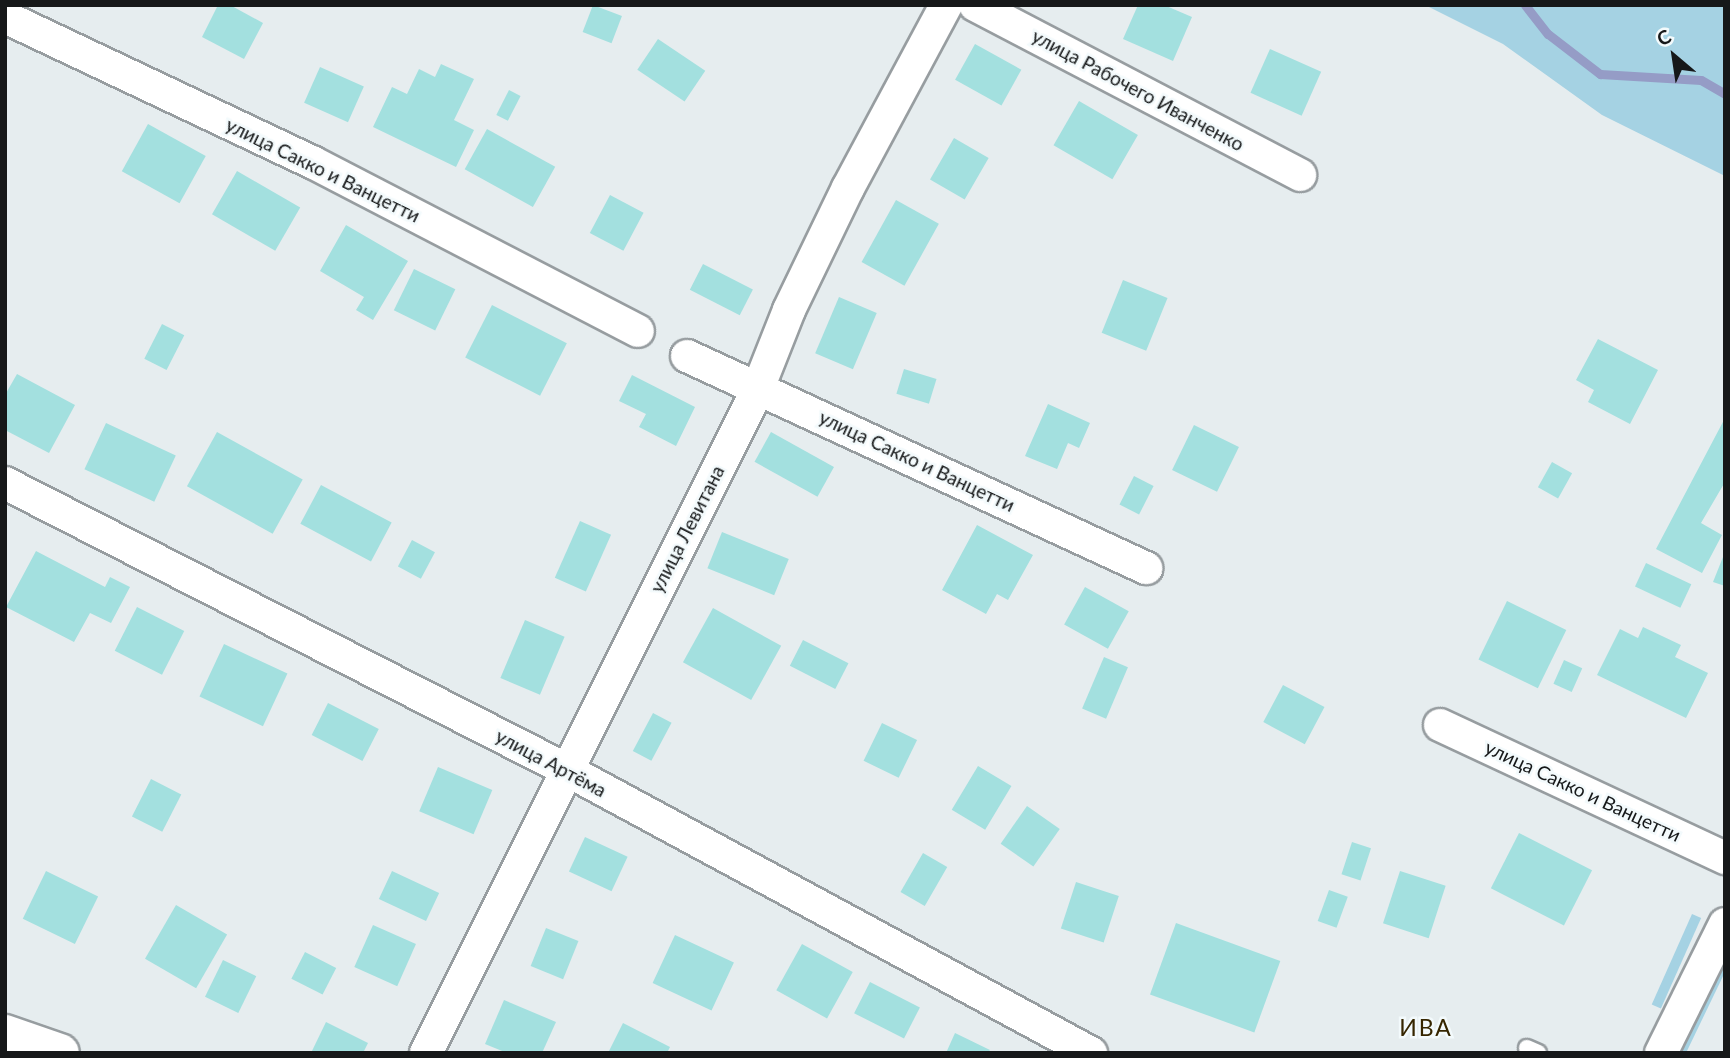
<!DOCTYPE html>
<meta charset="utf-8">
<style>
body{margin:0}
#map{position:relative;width:1730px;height:1058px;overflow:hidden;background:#e6edef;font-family:Lato,sans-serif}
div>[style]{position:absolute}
.green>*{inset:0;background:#a5d2e3;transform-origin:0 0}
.stream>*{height:9px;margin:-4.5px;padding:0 4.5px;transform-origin:4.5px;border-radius:4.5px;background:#959cc6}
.building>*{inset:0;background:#a3e0df;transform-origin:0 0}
.roads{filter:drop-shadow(2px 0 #979da0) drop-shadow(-2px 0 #979da0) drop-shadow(0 2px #979da0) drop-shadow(0 -2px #979da0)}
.lane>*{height:16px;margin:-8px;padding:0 8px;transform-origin:8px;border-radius:8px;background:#fff}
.street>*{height:32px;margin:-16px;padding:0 16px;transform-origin:16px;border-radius:16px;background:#fff}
.secondary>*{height:38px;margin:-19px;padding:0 19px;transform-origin:19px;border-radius:19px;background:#fff}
span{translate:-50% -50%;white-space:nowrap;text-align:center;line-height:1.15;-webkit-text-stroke:5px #f3fafc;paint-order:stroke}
.street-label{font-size:19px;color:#161819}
.quarter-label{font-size:23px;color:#362600;letter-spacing:2px}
.frame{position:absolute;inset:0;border:7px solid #161819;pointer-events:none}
.north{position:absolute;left:1639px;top:21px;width:70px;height:70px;-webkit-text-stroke:5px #f3fafc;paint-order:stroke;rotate:331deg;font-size:19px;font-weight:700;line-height:28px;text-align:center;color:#161819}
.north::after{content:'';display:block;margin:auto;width:24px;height:32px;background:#161819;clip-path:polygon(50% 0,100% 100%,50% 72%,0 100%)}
</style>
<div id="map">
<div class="green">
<i style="clip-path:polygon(1425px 5px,1725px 5px,1725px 176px,1602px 115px,1503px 44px)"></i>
<i style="left:1692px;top:914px;width:10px;height:99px;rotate:24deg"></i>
<i style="clip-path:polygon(1725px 947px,1725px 972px,1686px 1053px,1675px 1053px)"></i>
</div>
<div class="stream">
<i style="left:1525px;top:5px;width:37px;rotate:52deg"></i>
<i style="left:1548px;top:34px;width:66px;rotate:37.6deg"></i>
<i style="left:1600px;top:74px;width:101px;rotate:3.4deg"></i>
<i style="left:1701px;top:80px;width:28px;rotate:30deg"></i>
</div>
<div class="building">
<i style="clip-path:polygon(218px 5px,230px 5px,263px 23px,244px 59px,202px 37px)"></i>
<i style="left:593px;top:5px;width:31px;height:29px;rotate:21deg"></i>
<i style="clip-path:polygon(1138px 5px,1164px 5px,1192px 17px,1173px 61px,1123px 39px)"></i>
<i style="left:658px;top:39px;width:57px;height:37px;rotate:34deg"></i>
<i style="left:975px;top:44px;width:53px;height:41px;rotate:29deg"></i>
<i style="left:1270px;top:49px;width:56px;height:48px;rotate:24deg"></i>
<i style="clip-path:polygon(441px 64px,474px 79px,454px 120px,474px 130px,456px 167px,373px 127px,392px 87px,407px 94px,419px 69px,435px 77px)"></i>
<i style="left:320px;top:67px;width:48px;height:39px;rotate:24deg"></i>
<i style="left:509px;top:90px;width:13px;height:28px;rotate:27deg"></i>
<i style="left:1079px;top:101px;width:68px;height:51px;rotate:30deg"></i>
<i style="left:148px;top:124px;width:66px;height:54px;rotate:29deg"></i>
<i style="left:487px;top:129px;width:78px;height:46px;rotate:29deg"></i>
<i style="left:954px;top:138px;width:40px;height:48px;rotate:30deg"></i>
<i style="left:237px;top:171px;width:73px;height:50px;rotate:30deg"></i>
<i style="left:610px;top:195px;width:38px;height:43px;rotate:28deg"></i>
<i style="left:896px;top:200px;width:49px;height:71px;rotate:29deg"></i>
<i style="clip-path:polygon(346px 225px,408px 261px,373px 320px,356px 310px,364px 297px,320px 271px)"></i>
<i style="left:703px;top:264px;width:56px;height:29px;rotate:27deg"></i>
<i style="left:414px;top:269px;width:46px;height:46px;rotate:26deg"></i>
<i style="left:1123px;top:280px;width:48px;height:57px;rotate:22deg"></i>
<i style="left:839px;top:297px;width:41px;height:61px;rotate:23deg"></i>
<i style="left:492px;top:305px;width:84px;height:59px;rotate:27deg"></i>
<i style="left:162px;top:324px;width:25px;height:39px;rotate:27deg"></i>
<i style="clip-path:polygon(1598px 339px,1658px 370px,1630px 424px,1588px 402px,1594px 390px,1576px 380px)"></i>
<i style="left:904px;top:369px;width:34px;height:26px;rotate:17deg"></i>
<i style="clip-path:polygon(17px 374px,75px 405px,49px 453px,5px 430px,5px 395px)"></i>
<i style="clip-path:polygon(632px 375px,695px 407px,676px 446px,639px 427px,646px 414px,619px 401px)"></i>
<i style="clip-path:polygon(1048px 404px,1090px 423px,1079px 448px,1068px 443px,1057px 469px,1025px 456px)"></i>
<i style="clip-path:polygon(1725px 418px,1725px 482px,1701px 523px,1722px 535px,1702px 573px,1656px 549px)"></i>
<i style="left:106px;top:423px;width:77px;height:51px;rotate:25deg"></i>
<i style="left:1194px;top:425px;width:50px;height:50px;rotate:26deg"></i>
<i style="left:217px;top:432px;width:98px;height:62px;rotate:29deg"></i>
<i style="left:771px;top:432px;width:72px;height:34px;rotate:29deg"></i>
<i style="left:1552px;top:462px;width:23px;height:29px;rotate:29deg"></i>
<i style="left:1134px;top:476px;width:22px;height:32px;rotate:27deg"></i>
<i style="left:321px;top:485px;width:80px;height:44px;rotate:28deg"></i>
<i style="left:580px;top:521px;width:34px;height:62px;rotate:24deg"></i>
<i style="clip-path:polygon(977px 525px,1033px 555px,1008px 600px,997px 594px,986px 614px,942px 590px)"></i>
<i style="left:722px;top:532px;width:72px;height:39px;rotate:22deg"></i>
<i style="left:412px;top:540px;width:26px;height:30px;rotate:28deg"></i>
<i style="clip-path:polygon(36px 551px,105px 587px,110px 577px,130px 587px,111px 623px,90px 613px,74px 642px,6px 607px)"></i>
<i style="clip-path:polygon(1725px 552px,1725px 586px,1713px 582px)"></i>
<i style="left:1646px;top:563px;width:50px;height:26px;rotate:25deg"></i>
<i style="left:1085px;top:587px;width:50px;height:43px;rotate:29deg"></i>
<i style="left:1507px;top:601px;width:66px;height:65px;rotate:26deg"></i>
<i style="left:137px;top:607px;width:53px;height:49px;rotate:27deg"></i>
<i style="left:713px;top:608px;width:78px;height:62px;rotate:29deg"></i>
<i style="left:525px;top:620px;width:43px;height:63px;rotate:23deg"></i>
<i style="clip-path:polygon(1643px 627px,1681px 645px,1675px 657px,1708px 673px,1686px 718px,1597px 675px,1620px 629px,1638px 638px)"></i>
<i style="left:803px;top:640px;width:51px;height:29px;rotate:27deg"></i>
<i style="left:224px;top:644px;width:70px;height:58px;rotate:25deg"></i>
<i style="left:1104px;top:657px;width:26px;height:56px;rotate:23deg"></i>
<i style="left:1564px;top:660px;width:20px;height:26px;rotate:24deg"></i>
<i style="left:1283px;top:685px;width:47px;height:42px;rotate:28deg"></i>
<i style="left:328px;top:703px;width:57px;height:36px;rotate:27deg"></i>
<i style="left:653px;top:713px;width:21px;height:43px;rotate:28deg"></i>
<i style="left:882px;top:723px;width:39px;height:42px;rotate:26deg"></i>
<i style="left:978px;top:766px;width:39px;height:51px;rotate:31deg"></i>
<i style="left:438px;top:767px;width:59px;height:48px;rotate:23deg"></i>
<i style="left:151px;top:779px;width:34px;height:42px;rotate:27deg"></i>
<i style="left:1027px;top:806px;width:40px;height:46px;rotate:35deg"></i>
<i style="left:1519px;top:833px;width:82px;height:62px;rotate:27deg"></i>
<i style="left:585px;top:837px;width:47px;height:38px;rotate:25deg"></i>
<i style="left:1352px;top:842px;width:20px;height:34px;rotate:18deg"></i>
<i style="left:923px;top:853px;width:28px;height:45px;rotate:30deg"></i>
<i style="left:46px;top:871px;width:58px;height:53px;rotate:26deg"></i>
<i style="left:392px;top:871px;width:52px;height:31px;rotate:25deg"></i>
<i style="left:1400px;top:871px;width:48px;height:55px;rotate:18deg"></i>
<i style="left:1076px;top:882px;width:45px;height:49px;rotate:18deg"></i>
<i style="left:1329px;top:890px;width:20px;height:33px;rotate:20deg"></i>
<i style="left:176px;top:905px;width:59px;height:62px;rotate:30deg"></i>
<i style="left:1176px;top:923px;width:111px;height:76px;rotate:20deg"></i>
<i style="left:373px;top:925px;width:47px;height:46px;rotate:24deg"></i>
<i style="left:546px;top:928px;width:35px;height:41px;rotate:22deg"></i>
<i style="left:675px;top:935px;width:65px;height:53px;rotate:25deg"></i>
<i style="left:802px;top:944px;width:58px;height:53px;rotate:29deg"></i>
<i style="left:305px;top:952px;width:35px;height:30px;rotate:27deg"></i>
<i style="left:223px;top:960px;width:37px;height:41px;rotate:26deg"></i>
<i style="left:870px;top:982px;width:56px;height:35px;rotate:27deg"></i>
<i style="clip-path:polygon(504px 1000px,556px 1022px,542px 1053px,507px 1053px,485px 1044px)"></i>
<i style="clip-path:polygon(326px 1022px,368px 1043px,363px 1053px,311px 1053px)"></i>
<i style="clip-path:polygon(623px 1023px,670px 1047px,667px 1053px,608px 1053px)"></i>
<i style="clip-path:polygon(955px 1033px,990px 1050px,988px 1053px,946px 1053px)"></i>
</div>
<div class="roads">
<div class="lane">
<i style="left:1527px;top:1048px;width:12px;rotate:24deg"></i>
</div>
<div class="street">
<i style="left:975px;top:5px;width:367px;rotate:27.6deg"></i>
<i style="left:5px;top:17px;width:340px;rotate:25.3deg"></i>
<i style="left:312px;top:162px;width:367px;rotate:27.4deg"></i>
<i style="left:687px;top:356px;width:506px;rotate:24.79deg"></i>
<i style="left:5px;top:483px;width:629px;rotate:27.05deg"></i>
<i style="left:565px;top:769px;width:598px;rotate:28.37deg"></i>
<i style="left:1440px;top:725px;width:315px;rotate:25deg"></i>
<i style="left:426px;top:1053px;width:740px;rotate:-63.43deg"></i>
<i style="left:757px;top:391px;width:87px;rotate:-68.4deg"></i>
<i style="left:789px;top:310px;width:136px;rotate:-64.2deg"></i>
<i style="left:848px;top:188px;width:208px;rotate:-61.8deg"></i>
<i style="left:1661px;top:1053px;width:144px;rotate:-63.6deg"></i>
</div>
<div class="secondary">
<i style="left:5px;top:1034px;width:58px;rotate:19.1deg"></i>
</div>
</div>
<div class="street-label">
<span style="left:1138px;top:90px;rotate:28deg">улица Рабочего Иванченко</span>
<span style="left:323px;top:170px;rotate:26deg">улица Сакко и Ванцетти</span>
<span style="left:917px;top:461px;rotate:25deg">улица Сакко и Ванцетти</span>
<span style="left:687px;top:529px;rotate:-63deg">улица Левитана</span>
<span style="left:551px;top:763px;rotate:28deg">улица Артёма</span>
<span style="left:1583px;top:791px;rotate:25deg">улица Сакко и Ванцетти</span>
</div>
<div class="quarter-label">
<span style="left:1426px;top:1027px">ИВА</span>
</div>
<div class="frame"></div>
<div class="north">С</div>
</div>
